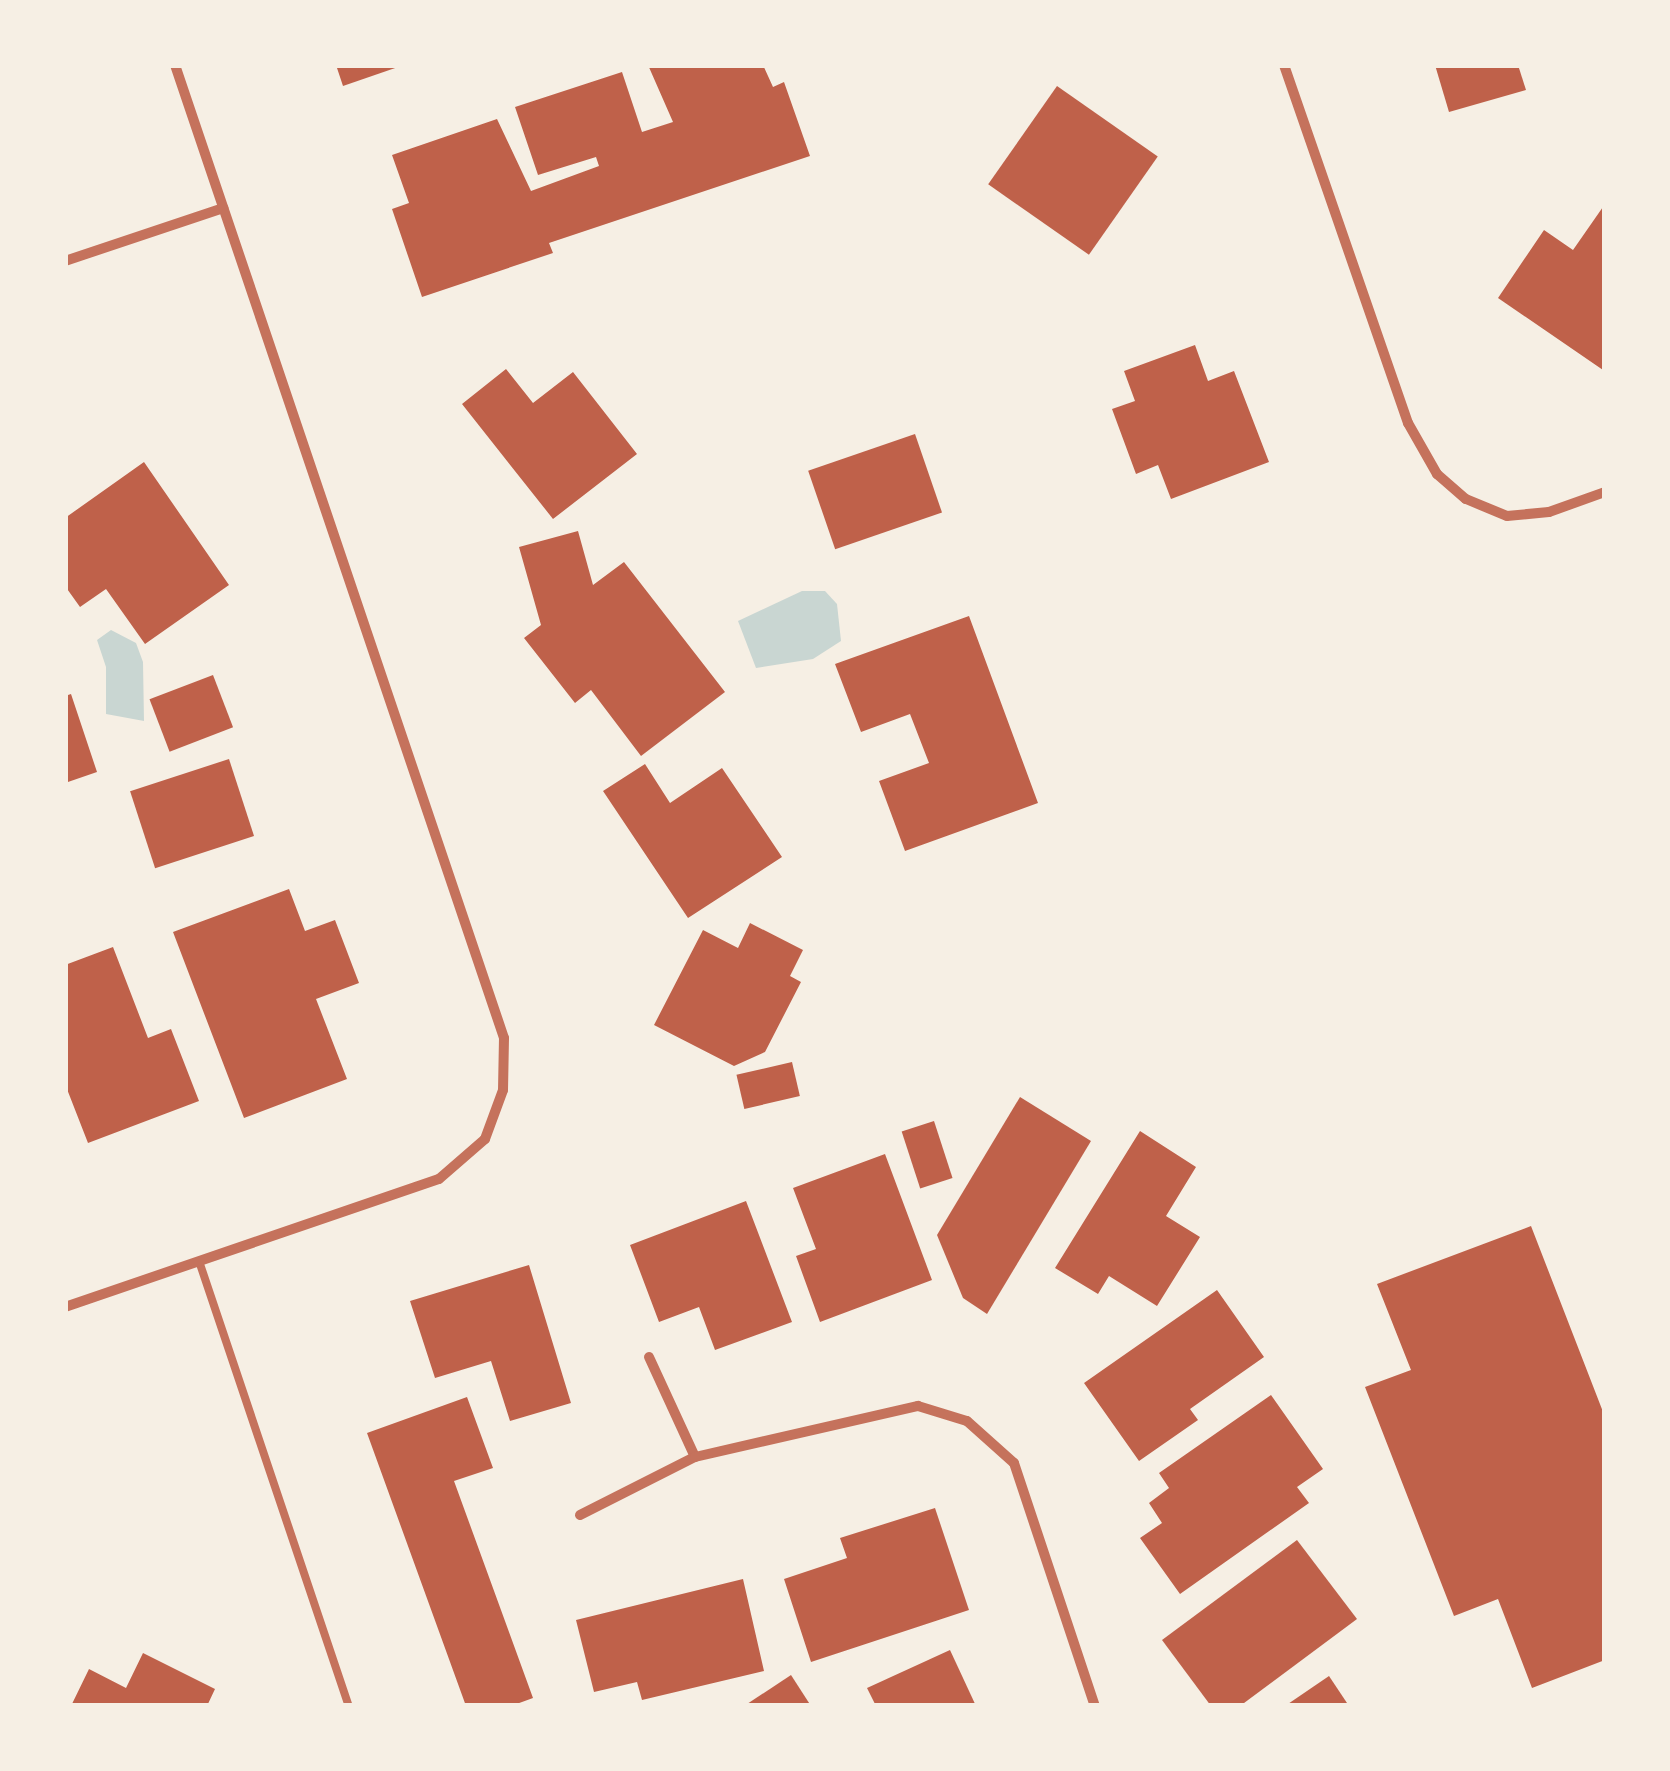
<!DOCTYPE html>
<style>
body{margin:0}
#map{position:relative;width:1670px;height:1771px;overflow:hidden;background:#f6efe4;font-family:"Asap Condensed",sans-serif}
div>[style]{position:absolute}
.water>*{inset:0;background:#c9d6d2}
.building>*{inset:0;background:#bf614a;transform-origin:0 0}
.service>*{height:8px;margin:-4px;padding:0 4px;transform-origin:4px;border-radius:4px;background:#c5725c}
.minor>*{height:10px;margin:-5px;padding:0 5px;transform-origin:5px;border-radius:5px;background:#c5725c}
span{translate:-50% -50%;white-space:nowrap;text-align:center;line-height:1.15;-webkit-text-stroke:10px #f6efe4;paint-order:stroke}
.frame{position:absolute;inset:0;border:68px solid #f6efe4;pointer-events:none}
</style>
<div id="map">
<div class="water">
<i style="clip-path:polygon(802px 591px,825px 591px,837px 604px,841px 641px,813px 659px,756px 668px,738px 621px)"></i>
<i style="clip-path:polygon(111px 630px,136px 643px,143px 662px,144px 721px,106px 714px,106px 667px,97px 640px)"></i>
</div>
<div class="building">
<i style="clip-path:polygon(336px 65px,401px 65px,401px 66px,343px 86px)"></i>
<i style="clip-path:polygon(648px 65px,763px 65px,773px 87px,784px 82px,810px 156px,549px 243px,553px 253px,422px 297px,392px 209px,409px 203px,392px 155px,497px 119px,531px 191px,599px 166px,596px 157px,538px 175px,515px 107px,622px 72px,642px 132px,673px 122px)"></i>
<i style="clip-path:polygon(1435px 65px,1518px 65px,1526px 90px,1449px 112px)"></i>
<i style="left:1057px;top:86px;width:123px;height:120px;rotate:35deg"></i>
<i style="clip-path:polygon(1605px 204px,1605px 366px,1603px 370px,1498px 298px,1544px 230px,1573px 250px)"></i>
<i style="clip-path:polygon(1195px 345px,1208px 381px,1234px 371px,1269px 462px,1171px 499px,1158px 465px,1136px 474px,1112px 409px,1135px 401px,1124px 371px)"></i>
<i style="clip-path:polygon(506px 369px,533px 403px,573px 372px,637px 454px,553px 519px,462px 404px)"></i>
<i style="left:915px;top:434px;width:83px;height:113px;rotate:71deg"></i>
<i style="clip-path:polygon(144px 462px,229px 585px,145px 644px,106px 589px,80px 607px,65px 586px,65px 518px)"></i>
<i style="clip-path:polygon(578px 531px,593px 585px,624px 562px,725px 692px,641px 756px,591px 690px,575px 703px,524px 638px,541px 625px,519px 547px)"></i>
<i style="clip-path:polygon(969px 616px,1038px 803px,905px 851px,879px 781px,929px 763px,910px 714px,861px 732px,835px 664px)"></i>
<i style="left:213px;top:675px;width:56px;height:68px;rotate:69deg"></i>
<i style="clip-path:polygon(71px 694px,97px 772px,65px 783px,65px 696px)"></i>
<i style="left:229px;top:759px;width:81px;height:104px;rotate:72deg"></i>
<i style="clip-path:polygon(645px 764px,670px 803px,722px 768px,782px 857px,688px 918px,603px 791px)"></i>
<i style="clip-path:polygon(289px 889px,305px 931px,335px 920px,359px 983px,316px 999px,347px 1079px,244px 1118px,173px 932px)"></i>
<i style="clip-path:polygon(750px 923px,803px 950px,790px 976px,801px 982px,765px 1052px,734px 1066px,654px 1025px,703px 930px,738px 948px)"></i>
<i style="clip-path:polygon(113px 947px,148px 1038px,171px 1029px,199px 1101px,88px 1143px,65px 1084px,65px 965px)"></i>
<i style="left:792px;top:1062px;width:35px;height:57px;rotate:77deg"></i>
<i style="clip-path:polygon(1020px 1097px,1091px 1141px,987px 1314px,963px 1298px,937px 1235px)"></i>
<i style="left:934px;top:1121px;width:60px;height:34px;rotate:72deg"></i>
<i style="clip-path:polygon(1140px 1131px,1196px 1167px,1166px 1216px,1200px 1237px,1157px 1306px,1109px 1276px,1098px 1294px,1055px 1268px)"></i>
<i style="clip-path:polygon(885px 1154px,932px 1280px,820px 1322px,796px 1256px,816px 1249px,793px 1188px)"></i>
<i style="clip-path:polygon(746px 1201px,792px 1322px,715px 1350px,699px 1307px,659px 1322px,630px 1245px)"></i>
<i style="clip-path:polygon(1531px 1226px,1605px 1417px,1605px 1660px,1532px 1688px,1498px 1599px,1454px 1616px,1365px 1387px,1411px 1370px,1377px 1284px)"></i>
<i style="clip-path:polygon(529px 1265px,571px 1403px,510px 1421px,491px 1361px,435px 1378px,410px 1301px)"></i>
<i style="clip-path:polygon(1217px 1290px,1264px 1357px,1190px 1409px,1198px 1420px,1139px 1461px,1084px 1383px)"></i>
<i style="clip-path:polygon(1271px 1395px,1323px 1469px,1297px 1487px,1309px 1503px,1180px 1594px,1140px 1538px,1162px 1523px,1149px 1503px,1169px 1488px,1159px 1473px)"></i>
<i style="clip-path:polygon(467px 1397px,493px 1468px,454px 1481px,533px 1698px,511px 1706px,466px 1706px,367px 1433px)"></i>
<i style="clip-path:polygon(935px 1508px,969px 1610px,811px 1662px,784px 1579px,847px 1558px,840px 1538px)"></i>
<i style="clip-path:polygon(1297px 1540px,1357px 1619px,1240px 1706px,1211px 1706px,1162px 1640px)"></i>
<i style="clip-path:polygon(743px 1579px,764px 1671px,642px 1700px,637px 1682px,594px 1692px,576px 1620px)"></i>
<i style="clip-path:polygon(950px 1650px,976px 1706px,876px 1706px,867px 1688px)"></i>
<i style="clip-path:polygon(143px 1653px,215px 1689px,207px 1706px,71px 1706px,89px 1669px,126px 1688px)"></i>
<i style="clip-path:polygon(791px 1675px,811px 1706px,744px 1706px)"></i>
<i style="clip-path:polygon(1329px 1676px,1349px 1706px,1285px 1706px)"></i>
</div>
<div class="service">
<i style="left:199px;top:1261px;width:470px;rotate:71.4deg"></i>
</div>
<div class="minor">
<i style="left:1284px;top:65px;width:379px;rotate:70.9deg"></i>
<i style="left:1408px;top:423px;width:59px;rotate:60.4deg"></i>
<i style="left:1437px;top:474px;width:38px;rotate:41deg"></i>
<i style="left:1466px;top:499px;width:44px;rotate:22.5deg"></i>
<i style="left:1507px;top:516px;width:42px;rotate:-5.4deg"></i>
<i style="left:1549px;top:512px;width:59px;rotate:-19.7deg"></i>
<i style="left:65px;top:261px;width:167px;rotate:-18.5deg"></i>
<i style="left:65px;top:1307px;width:395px;rotate:-18.9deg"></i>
<i style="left:439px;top:1179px;width:61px;rotate:-41deg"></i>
<i style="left:485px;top:1139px;width:52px;rotate:-69.8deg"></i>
<i style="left:503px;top:1090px;width:52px;rotate:-88.9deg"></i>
<i style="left:504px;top:1038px;width:1027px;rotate:-108.68deg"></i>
<i style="left:649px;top:1357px;width:110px;rotate:65.3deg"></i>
<i style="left:580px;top:1515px;width:129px;rotate:-26.8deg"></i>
<i style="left:695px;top:1457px;width:229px;rotate:-12.9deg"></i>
<i style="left:918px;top:1406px;width:51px;rotate:17deg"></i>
<i style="left:967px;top:1421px;width:63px;rotate:41.8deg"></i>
<i style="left:1014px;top:1463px;width:256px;rotate:71.6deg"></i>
</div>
<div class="frame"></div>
</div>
